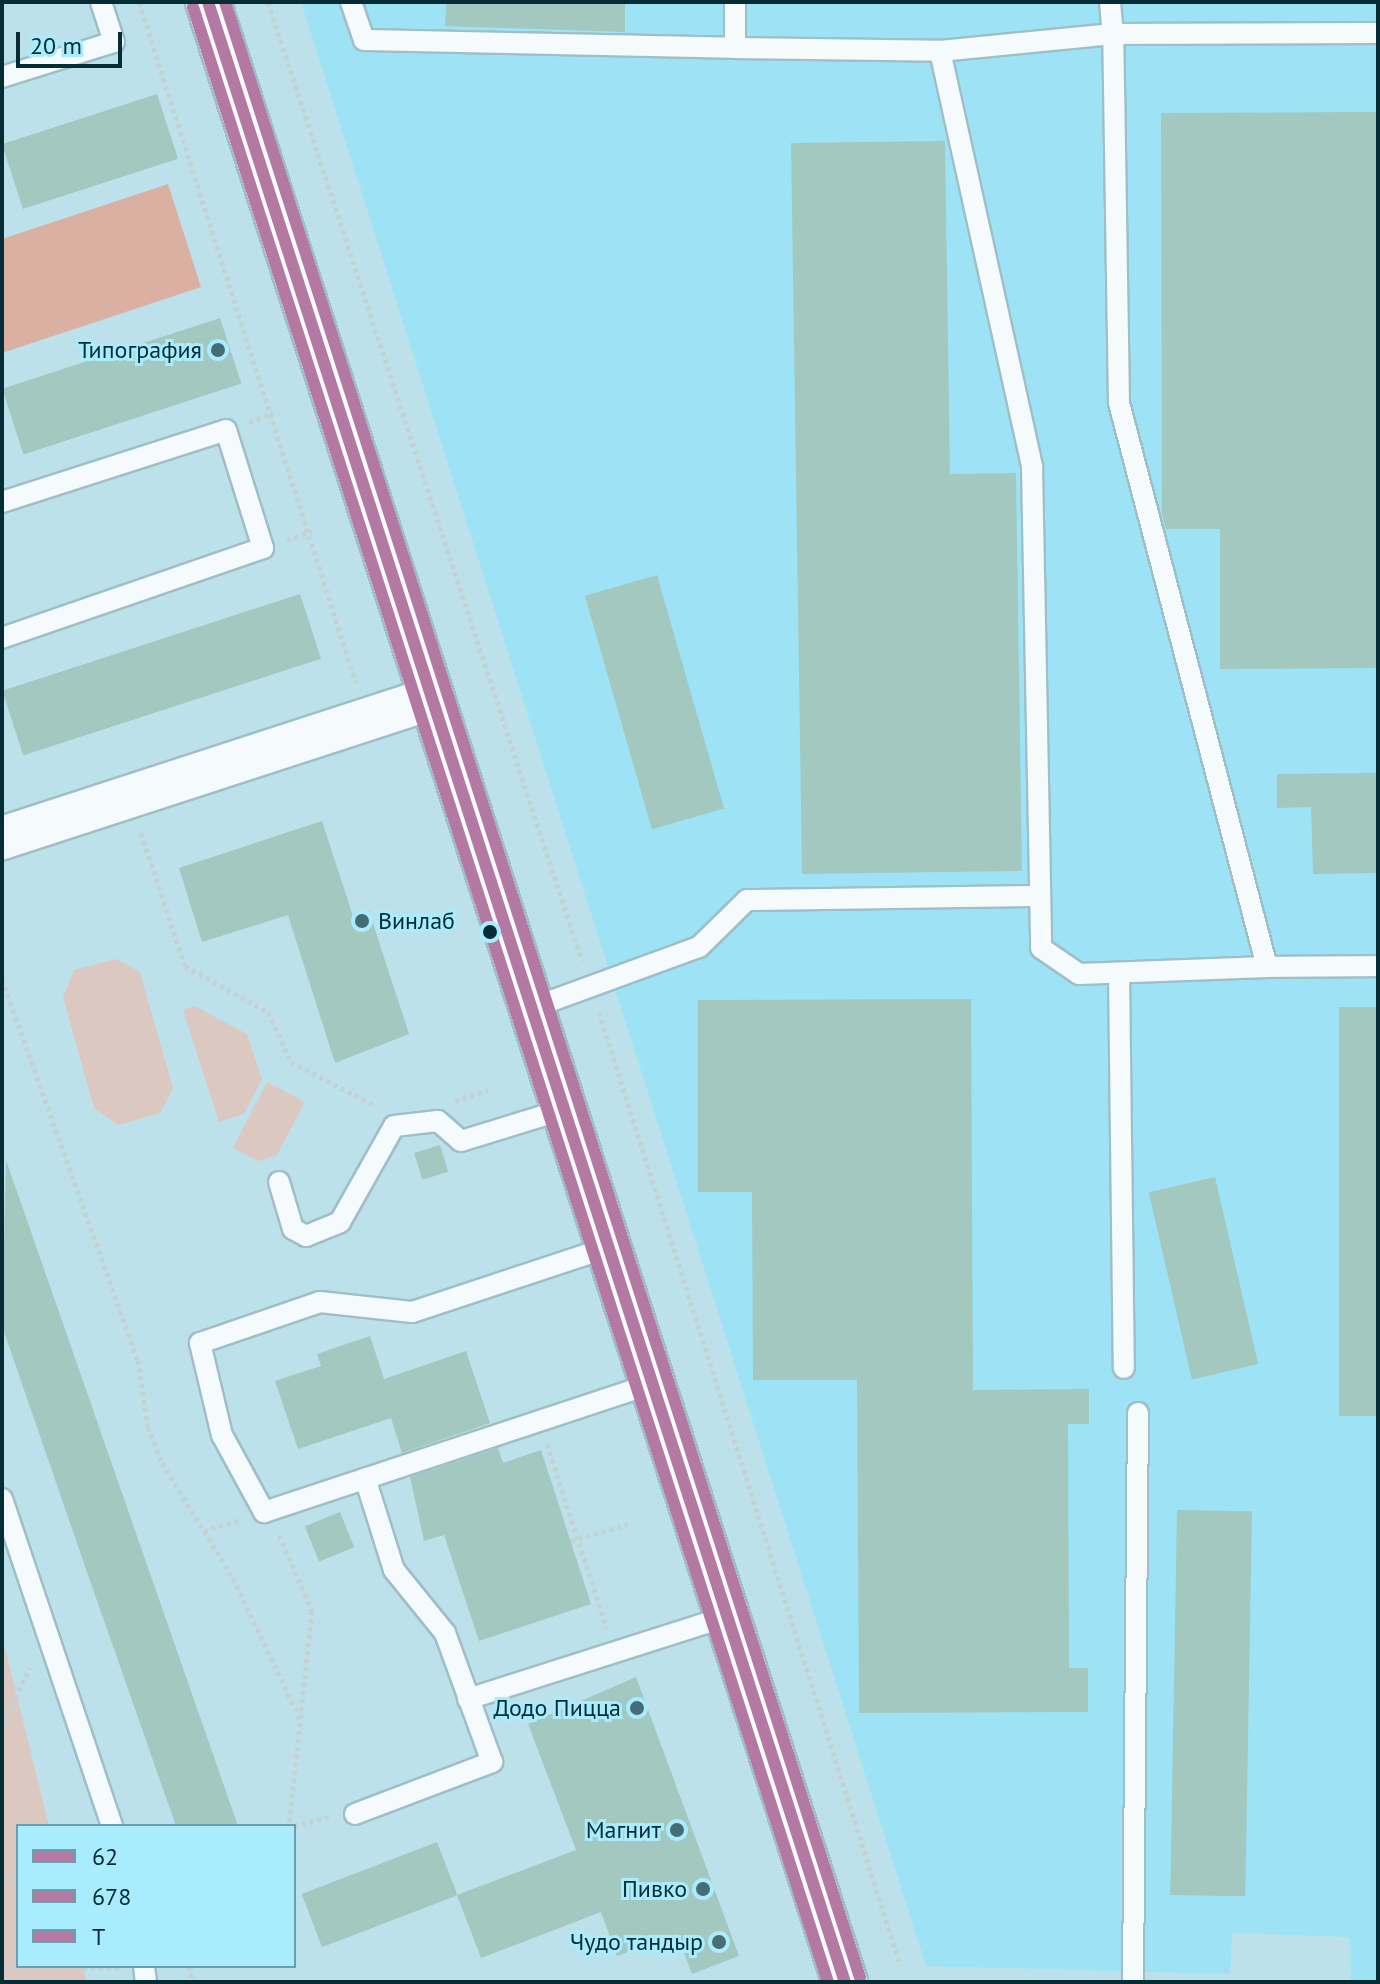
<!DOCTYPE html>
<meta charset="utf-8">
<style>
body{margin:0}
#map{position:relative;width:1380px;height:1984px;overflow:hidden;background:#bde1ea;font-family:"PT Sans",sans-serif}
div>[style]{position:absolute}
.built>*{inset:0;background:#9de3f5}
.green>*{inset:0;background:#dbc8c1}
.forest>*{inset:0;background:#dab0a3}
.building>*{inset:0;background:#a2c8c0;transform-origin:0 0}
.path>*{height:5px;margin-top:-2.5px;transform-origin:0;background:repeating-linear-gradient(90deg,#c6d1d4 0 4px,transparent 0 8px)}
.roads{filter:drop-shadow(2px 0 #9fbfc8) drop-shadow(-2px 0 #9fbfc8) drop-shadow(0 2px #9fbfc8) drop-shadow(0 -2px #9fbfc8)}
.lane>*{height:20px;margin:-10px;padding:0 10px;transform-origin:10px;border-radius:10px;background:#f5fafc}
.street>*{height:42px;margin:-21px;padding:0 21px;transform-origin:21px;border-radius:21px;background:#f5fafc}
.secondary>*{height:44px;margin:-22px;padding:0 22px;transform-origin:22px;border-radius:22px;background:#f5fafc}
.bus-1>*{height:12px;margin:-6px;padding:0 6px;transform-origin:6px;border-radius:6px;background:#b479a3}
.bus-2>*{height:12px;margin:-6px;padding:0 6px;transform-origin:6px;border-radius:6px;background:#b479a3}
.bus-3>*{height:12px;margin:-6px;padding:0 6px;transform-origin:6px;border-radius:6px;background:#b479a3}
.dots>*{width:22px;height:22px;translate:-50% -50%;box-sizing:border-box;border:4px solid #a9ecfe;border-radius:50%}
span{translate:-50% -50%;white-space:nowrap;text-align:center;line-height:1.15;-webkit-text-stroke:6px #a9ecfe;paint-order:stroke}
.poi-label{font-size:24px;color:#062d35}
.right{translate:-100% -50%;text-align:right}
.left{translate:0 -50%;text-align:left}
.frame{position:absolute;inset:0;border:4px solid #062d35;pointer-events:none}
.legend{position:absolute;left:16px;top:1824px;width:280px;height:144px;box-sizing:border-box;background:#a9ecfe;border:2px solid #68a0ae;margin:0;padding:10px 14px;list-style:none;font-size:24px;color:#062d35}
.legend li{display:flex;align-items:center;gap:16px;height:40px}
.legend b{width:40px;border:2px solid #68a0ae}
.scale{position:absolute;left:16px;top:32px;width:106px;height:36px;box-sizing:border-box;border:4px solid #062d35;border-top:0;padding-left:10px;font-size:24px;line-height:28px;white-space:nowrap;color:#062d35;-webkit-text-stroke:6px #a9ecfe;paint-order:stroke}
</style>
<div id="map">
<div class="built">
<i style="clip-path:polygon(301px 2px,1378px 2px,1378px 1982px,1351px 1982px,1350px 1937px,1232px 1933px,1230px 1974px,926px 1966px)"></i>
</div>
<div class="green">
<i style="clip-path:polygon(116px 959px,140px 972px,173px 1088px,160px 1113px,118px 1125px,94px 1108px,63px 997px,74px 970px)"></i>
<i style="clip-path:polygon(194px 1006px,247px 1034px,262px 1079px,244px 1114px,219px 1122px,183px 1010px)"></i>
<i style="clip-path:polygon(267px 1082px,305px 1102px,277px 1155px,258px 1161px,233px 1148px)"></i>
<i style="clip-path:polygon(2px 1636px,49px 1826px,18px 1826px,18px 1966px,83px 1966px,86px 1982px,2px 1982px)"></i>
</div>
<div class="forest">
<i style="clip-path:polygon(168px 184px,201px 287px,2px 353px,2px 239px)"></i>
</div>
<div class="building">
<i style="clip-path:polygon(446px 2px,625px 2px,625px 32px,445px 26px)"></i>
<i style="left:157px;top:94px;width:68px;height:163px;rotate:72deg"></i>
<i style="clip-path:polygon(1378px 112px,1378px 668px,1220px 669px,1220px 529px,1166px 529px,1162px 515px,1161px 113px)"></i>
<i style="clip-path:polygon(945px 141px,950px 474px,1016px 473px,1022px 871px,802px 874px,791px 143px)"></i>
<i style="left:220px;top:318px;width:69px;height:229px;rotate:72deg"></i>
<i style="left:657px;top:575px;width:243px;height:75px;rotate:74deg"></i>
<i style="left:300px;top:594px;width:68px;height:313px;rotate:72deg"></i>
<i style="clip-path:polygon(1378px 773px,1378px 873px,1313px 874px,1311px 807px,1277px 808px,1277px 774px)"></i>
<i style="clip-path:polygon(322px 821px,353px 916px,369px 911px,409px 1034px,335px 1063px,288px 915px,202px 942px,179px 868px)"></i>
<i style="clip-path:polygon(971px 999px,973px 1390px,1089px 1389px,1089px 1424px,1068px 1424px,1069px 1668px,1088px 1668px,1088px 1712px,859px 1713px,857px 1380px,753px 1380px,752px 1192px,698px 1192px,698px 1000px)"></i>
<i style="left:1339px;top:1007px;width:39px;height:409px"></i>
<i style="left:440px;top:1145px;width:28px;height:27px;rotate:73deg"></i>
<i style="clip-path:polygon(6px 1160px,238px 1826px,176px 1826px,87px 1572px,2px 1326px)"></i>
<i style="left:1215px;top:1177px;width:192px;height:68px;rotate:77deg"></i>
<i style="clip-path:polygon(370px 1336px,384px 1379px,466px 1351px,490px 1423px,402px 1453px,391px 1418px,298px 1449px,275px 1381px,321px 1366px,317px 1354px)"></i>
<i style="clip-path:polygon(498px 1448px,503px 1463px,541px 1450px,591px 1604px,479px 1641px,444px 1535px,424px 1541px,410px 1477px)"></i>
<i style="left:1177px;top:1510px;width:75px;height:385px;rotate:1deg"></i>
<i style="left:340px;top:1512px;width:38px;height:38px;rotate:68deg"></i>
<i style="clip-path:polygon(636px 1677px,739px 1956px,692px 1974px,677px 1934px,617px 1956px,601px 1912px,481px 1958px,457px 1895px,576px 1850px,528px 1724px)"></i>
<i style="left:437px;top:1842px;width:57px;height:145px;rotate:69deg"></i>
</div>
<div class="path">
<i style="left:139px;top:2px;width:715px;rotate:72.33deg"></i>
<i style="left:268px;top:2px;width:1009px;rotate:71.87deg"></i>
<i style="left:249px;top:422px;width:26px;rotate:-21deg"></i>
<i style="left:287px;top:540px;width:27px;rotate:-20deg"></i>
<i style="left:141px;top:833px;width:140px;rotate:71.7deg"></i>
<i style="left:185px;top:966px;width:95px;rotate:29deg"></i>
<i style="left:268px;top:1012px;width:55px;rotate:65.3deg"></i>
<i style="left:291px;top:1062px;width:96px;rotate:27.4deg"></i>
<i style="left:2px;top:979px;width:405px;rotate:70.4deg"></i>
<i style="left:138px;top:1360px;width:68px;rotate:81.5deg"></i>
<i style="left:148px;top:1427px;width:39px;rotate:69deg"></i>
<i style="left:162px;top:1463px;width:135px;rotate:58.3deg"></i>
<i style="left:233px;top:1578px;width:156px;rotate:64.6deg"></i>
<i style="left:599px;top:1012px;width:995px;rotate:72.46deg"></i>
<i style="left:455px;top:1101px;width:35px;rotate:-18deg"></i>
<i style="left:547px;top:1444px;width:194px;rotate:72deg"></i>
<i style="left:204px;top:1531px;width:37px;rotate:-17deg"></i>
<i style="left:279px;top:1535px;width:83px;rotate:66.5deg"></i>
<i style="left:312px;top:1611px;width:216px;rotate:96.1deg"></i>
<i style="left:571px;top:1541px;width:59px;rotate:-16.9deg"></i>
<i style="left:2px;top:1727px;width:66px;rotate:-65deg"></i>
<i style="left:294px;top:1826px;width:38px;rotate:-15deg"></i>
<i style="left:2px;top:1873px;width:19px;rotate:35deg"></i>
<i style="left:2px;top:1965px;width:16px;rotate:4deg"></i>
<i style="left:27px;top:1966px;width:93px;rotate:1.2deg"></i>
<i style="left:190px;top:1966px;width:16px;rotate:83deg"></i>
</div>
<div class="roads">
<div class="lane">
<i style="left:351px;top:2px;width:40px;rotate:71.1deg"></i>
<i style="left:364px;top:40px;width:371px;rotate:1.2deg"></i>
<i style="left:735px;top:48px;width:46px;rotate:-90deg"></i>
<i style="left:1110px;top:2px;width:32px;rotate:85deg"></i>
<i style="left:1113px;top:34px;width:265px;rotate:-0.2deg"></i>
<i style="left:735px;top:48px;width:205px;rotate:0.8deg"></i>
<i style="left:940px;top:51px;width:426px;rotate:77.5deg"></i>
<i style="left:1032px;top:467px;width:481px;rotate:88.9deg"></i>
<i style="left:1041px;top:948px;width:46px;rotate:34.4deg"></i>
<i style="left:1079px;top:974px;width:188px;rotate:-2.1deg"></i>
<i style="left:1267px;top:967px;width:583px;rotate:-104.7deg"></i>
<i style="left:1119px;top:403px;width:369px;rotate:-90.9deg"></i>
<i style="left:1113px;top:34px;width:174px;rotate:174.4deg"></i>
<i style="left:2px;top:77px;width:117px;rotate:-17.4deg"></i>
<i style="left:114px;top:42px;width:42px;rotate:-108deg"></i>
<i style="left:2px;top:502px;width:235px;rotate:-17.8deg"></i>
<i style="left:226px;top:430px;width:124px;rotate:72.6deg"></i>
<i style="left:263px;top:548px;width:276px;rotate:161deg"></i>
<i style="left:1267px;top:967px;width:111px;rotate:-0.5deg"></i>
<i style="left:1119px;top:974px;width:394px;rotate:89.3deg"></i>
<i style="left:532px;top:1008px;width:178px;rotate:-20.1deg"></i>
<i style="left:699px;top:947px;width:67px;rotate:-44.4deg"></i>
<i style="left:747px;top:900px;width:293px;rotate:-0.8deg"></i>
<i style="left:279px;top:1182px;width:49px;rotate:73.4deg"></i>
<i style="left:293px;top:1229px;width:15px;rotate:28deg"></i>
<i style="left:306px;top:1236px;width:37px;rotate:-22deg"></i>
<i style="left:340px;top:1222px;width:110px;rotate:-60.6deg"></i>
<i style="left:394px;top:1126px;width:44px;rotate:-6.5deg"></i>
<i style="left:438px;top:1121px;width:30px;rotate:41deg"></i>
<i style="left:461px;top:1141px;width:109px;rotate:-17.1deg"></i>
<i style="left:609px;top:1247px;width:207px;rotate:161.7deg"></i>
<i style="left:412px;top:1312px;width:93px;rotate:-173.8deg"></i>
<i style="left:320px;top:1302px;width:127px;rotate:161.1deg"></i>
<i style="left:200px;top:1343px;width:95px;rotate:76.6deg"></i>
<i style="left:222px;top:1435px;width:88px;rotate:61.4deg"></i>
<i style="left:264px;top:1512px;width:410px;rotate:-18.3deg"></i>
<i style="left:2px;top:1499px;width:345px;rotate:71.4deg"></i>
<i style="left:468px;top:1699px;width:273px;rotate:-17.7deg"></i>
<i style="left:355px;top:1814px;width:147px;rotate:-20.8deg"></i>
<i style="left:492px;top:1762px;width:137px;rotate:-110deg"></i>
<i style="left:445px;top:1633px;width:81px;rotate:-129deg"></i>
<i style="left:394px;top:1570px;width:96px;rotate:-107.5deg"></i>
<i style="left:144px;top:1966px;width:16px;rotate:83deg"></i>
<i style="left:1133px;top:1982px;width:569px;rotate:-89.5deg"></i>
</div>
<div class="street">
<i style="left:2px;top:838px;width:452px;rotate:-18deg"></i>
</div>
<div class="secondary">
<i style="left:208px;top:2px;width:2080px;rotate:72.17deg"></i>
</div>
</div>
<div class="bus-1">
<i style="left:208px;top:2px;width:2080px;rotate:72.17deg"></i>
</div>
<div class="bus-2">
<i style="left:193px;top:7px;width:2075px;rotate:72.18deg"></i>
</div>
<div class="bus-3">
<i style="left:225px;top:2px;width:2075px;rotate:72.18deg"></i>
</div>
<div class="dots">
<i style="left:218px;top:350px;background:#466c74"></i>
<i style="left:362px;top:921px;background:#466c74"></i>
<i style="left:490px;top:932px;background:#062d35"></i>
<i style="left:637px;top:1708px;background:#466c74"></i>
<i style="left:677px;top:1830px;background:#466c74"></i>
<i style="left:703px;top:1889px;background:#466c74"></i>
<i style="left:719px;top:1942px;background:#466c74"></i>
</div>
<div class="poi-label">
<span class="right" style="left:202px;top:350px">Типография</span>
<span class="left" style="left:378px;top:921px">Винлаб</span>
<span class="right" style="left:621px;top:1708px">Додо Пицца</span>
<span class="right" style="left:661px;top:1830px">Магнит</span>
<span class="right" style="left:687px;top:1889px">Пивко</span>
<span class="right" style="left:703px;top:1942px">Чудо тандыр</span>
</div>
<div class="frame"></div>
<ul class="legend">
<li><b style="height:10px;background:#b479a3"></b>62</li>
<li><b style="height:10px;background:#b479a3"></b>678</li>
<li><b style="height:10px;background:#b479a3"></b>Т</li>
</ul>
<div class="scale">20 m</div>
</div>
